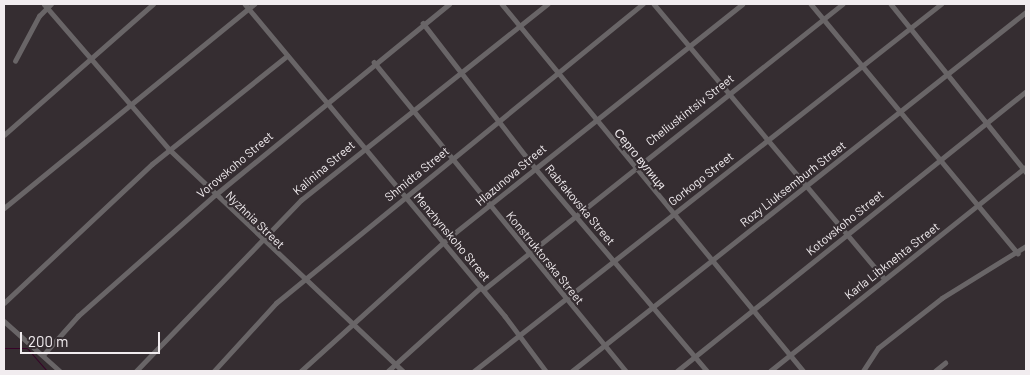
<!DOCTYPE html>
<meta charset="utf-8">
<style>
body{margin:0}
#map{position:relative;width:1030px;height:375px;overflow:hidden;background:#352d31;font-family:Barlow,sans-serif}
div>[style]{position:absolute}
.stream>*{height:1px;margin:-0.5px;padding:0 0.5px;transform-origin:0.5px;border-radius:0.5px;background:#370328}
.minor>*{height:4.5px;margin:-2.25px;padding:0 2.25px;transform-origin:2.25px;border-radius:2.25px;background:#696567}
.tertiary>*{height:5px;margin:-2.5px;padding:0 2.5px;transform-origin:2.5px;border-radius:2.5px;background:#696567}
span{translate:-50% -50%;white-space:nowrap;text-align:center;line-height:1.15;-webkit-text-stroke:4.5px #352d31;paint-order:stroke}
.street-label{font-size:12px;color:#f1ecef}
.frame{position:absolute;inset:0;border:5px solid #f1ecef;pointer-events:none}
.scale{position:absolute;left:20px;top:332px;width:140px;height:22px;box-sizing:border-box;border:2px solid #f1ecef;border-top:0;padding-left:6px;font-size:15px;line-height:18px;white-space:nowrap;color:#f1ecef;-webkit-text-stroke:4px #352d31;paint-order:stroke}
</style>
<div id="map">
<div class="stream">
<i style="left:4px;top:348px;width:23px"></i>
<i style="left:27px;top:348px;width:30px;rotate:49deg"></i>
</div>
<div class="minor">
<i style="left:44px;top:4px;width:191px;rotate:49.2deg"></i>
<i style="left:169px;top:149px;width:323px;rotate:43.5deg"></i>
<i style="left:245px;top:4px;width:406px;rotate:50.2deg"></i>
<i style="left:505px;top:316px;width:69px;rotate:53.3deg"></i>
<i style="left:502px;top:4px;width:475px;rotate:50.6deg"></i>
<i style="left:654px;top:4px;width:358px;rotate:50deg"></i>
<i style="left:811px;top:4px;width:324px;rotate:50.3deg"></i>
<i style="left:891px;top:4px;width:216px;rotate:51.2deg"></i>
<i style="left:423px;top:23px;width:183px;rotate:52.3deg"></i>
<i style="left:535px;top:168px;width:266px;rotate:49.7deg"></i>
<i style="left:15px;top:61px;width:51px;rotate:-61.9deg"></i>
<i style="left:39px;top:16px;width:17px;rotate:-45deg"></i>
<i style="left:374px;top:62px;width:399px;rotate:50.8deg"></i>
<i style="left:4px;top:135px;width:198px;rotate:-41.3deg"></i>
<i style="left:4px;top:208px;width:323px;rotate:-39.2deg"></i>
<i style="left:483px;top:290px;width:459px;rotate:-38.5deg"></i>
<i style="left:4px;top:303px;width:203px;rotate:-43.2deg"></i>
<i style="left:152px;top:164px;width:173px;rotate:-38.7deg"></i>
<i style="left:4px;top:321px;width:75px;rotate:41.8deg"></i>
<i style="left:44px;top:354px;width:51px;rotate:-48.2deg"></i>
<i style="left:78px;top:316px;width:183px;rotate:-41.5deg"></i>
<i style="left:215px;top:195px;width:302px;rotate:-39.2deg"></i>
<i style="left:136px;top:371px;width:238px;rotate:-46deg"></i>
<i style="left:301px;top:200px;width:315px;rotate:-38.5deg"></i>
<i style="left:214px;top:371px;width:92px;rotate:-47.6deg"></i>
<i style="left:276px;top:303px;width:473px;rotate:-39.2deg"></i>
<i style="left:301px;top:371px;width:197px;rotate:-42.1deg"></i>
<i style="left:447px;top:239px;width:377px;rotate:-38.5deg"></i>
<i style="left:388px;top:371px;width:125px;rotate:-42.1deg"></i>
<i style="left:474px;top:371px;width:594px;rotate:-38.16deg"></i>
<i style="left:572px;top:371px;width:579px;rotate:-38.34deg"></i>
<i style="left:677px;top:371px;width:447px;rotate:-38.7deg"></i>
<i style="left:863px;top:371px;width:27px;rotate:-57deg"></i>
<i style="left:878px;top:348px;width:81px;rotate:-38deg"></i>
<i style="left:942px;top:298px;width:99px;rotate:-31.8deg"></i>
<i style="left:935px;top:371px;width:13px;rotate:-39deg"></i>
</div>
<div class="tertiary">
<i style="left:770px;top:371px;width:327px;rotate:-38.6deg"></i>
</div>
<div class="street-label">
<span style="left:690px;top:110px;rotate:-38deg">Cheliuskintsiv Street</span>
<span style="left:640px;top:159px;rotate:51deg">Серго вулиця</span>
<span style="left:235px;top:165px;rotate:-40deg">Vorovskoho Street</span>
<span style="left:324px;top:168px;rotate:-40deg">Kalinina Street</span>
<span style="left:417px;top:174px;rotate:-39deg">Shmidta Street</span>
<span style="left:511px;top:175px;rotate:-40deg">Hlazunova Street</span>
<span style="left:701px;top:179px;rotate:-38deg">Gorkogo Street</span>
<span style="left:793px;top:184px;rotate:-38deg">Rozy Liuksemburh Street</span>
<span style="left:580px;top:205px;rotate:50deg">Rabfakovska Street</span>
<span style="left:255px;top:220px;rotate:44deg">Nyzhnia Street</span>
<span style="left:845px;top:223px;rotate:-39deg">Kotovskoho Street</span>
<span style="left:452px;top:237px;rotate:50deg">Menzhynskoho Street</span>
<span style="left:545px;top:258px;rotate:51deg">Konstruktorska Street</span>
<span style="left:892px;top:261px;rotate:-38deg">Karla Libknehta Street</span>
</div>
<div class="frame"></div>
<div class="scale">200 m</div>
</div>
